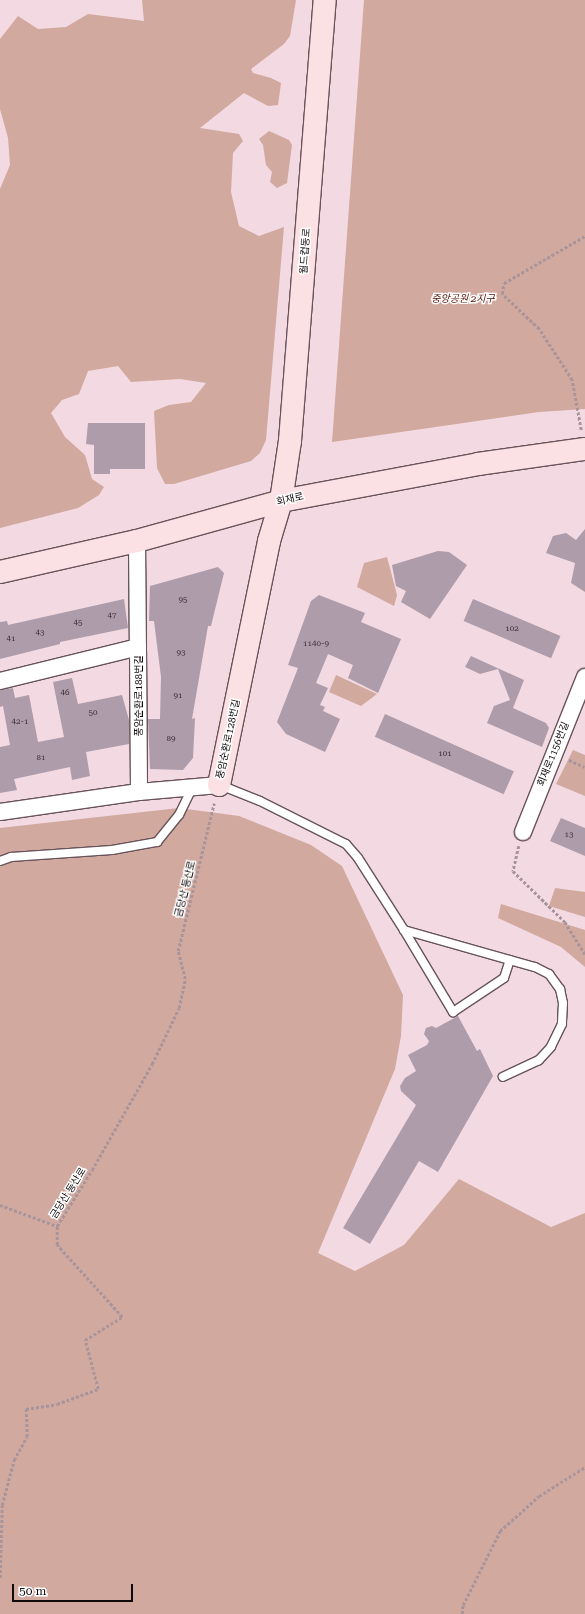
<!DOCTYPE html>
<meta charset="utf-8">
<style>
body{margin:0}
#map{position:relative;width:585px;height:1614px;overflow:hidden;background:#f2d9e2;font-family:"Roboto Serif","Noto Sans KR",serif}
div>[style]{position:absolute}
.green>*{inset:0;background:#d1a99e}
.building>*{inset:0;background:#ae9caa;transform-origin:0 0}
.path>*{height:2.5px;margin-top:-1.25px;transform-origin:0;background:repeating-linear-gradient(90deg,#a8959c 0 3px,transparent 0 5px)}
.roads{filter:drop-shadow(1px 0 #68535b) drop-shadow(-1px 0 #68535b) drop-shadow(0 1px #68535b) drop-shadow(0 -1px #68535b)}
.lane>*{height:8px;margin:-4px;padding:0 4px;transform-origin:4px;border-radius:4px;background:#fff}
.street>*{height:16px;margin:-8px;padding:0 8px;transform-origin:8px;border-radius:8px;background:#fff}
.secondary>*{height:22px;margin:-11px;padding:0 11px;transform-origin:11px;border-radius:11px;background:#fce1e4}
span{translate:-50% -50%;white-space:nowrap;text-align:center;line-height:1.15;-webkit-text-stroke:3px #fff;paint-order:stroke}
.number-label{font-size:8px;color:#382e34}
.number-label span{-webkit-text-stroke-width:0}
.street-label{font-size:10px;color:#110a0d}
.park-label{font-size:10px;color:#510f01;font-style:italic}
.scale{position:absolute;left:12px;top:1584px;width:121px;height:18px;box-sizing:border-box;border:2px solid #110a0d;border-top:0;padding-left:5px;font-size:12px;line-height:14px;white-space:nowrap;color:#110a0d;-webkit-text-stroke:3px #fff;paint-order:stroke}
</style>
<div id="map">
<div class="green">
<i style="clip-path:polygon(142px 0,296px 0,290px 36px,284px 44px,251px 69px,253px 73px,271px 78px,281px 83px,278px 105px,268px 106px,244px 93px,200px 128px,239px 134px,243px 141px,233px 153px,231px 192px,239px 226px,259px 236px,284px 227px,266px 440px,260px 453px,251px 461px,174px 484px,165px 484px,157px 468px,154px 411px,169px 405px,191px 402px,206px 383px,180px 379px,131px 382px,118px 366px,88px 371px,79px 394px,62px 400px,51px 413px,65px 437px,85px 455px,92px 479px,104px 487px,99px 495px,78px 508px,0 528px,0 189px,10px 165px,8px 138px,0 109px,0 39px,18px 16px,38px 29px,66px 27px,88px 14px,144px 21px)"></i>
<i style="clip-path:polygon(364px 0,585px 0,585px 409px,539px 412px,332px 442px)"></i>
<i style="clip-path:polygon(269px 131px,289px 140px,292px 145px,287px 183px,277px 188px,270px 182px,272px 172px,266px 165px,263px 145px,259px 139px)"></i>
<i style="clip-path:polygon(387px 557px,397px 595px,394px 606px,357px 587px,364px 563px)"></i>
<i style="clip-path:polygon(336px 675px,377px 694px,361px 706px,329px 692px)"></i>
<i style="clip-path:polygon(573px 750px,585px 755px,585px 796px,556px 784px)"></i>
<i style="clip-path:polygon(179px 808px,239px 816px,311px 845px,342px 866px,403px 995px,401px 1036px,395px 1069px,318px 1253px,355px 1271px,404px 1245px,459px 1179px,551px 1227px,585px 1213px,585px 1614px,0 1614px,0 828px)"></i>
<i style="clip-path:polygon(555px 888px,585px 892px,585px 917px,549px 906px)"></i>
<i style="clip-path:polygon(501px 904px,585px 930px,585px 967px,561px 947px,498px 918px)"></i>
</div>
<div class="building">
<i style="clip-path:polygon(88px 423px,145px 423px,145px 469px,110px 469px,110px 474px,94px 474px,94px 445px,86px 444px)"></i>
<i style="clip-path:polygon(585px 529px,585px 592px,571px 583px,575px 563px,546px 553px,553px 536px,566px 533px,576px 540px)"></i>
<i style="clip-path:polygon(438px 551px,449px 552px,467px 565px,430px 619px,401px 602px,406px 591px,396px 586px,392px 565px)"></i>
<i style="clip-path:polygon(218px 567px,224px 573px,211px 626px,208px 626px,192px 719px,195px 718px,193px 758px,183px 770px,150px 769px,148px 719px,160px 719px,161px 677px,154px 621px,149px 621px,150px 586px)"></i>
<i style="clip-path:polygon(319px 595px,365px 613px,361px 622px,401px 639px,378px 693px,348px 678px,353px 665px,328px 654px,316px 683px,328px 688px,320px 705px,325px 707px,323px 711px,340px 719px,325px 752px,286px 734px,277px 722px,298px 668px,288px 665px,311px 601px)"></i>
<i style="clip-path:polygon(124px 599px,128px 628px,60px 642px,60px 644px,0 659px,0 622px,7px 621px,8px 625px)"></i>
<i style="left:473px;top:599px;width:95px;height:24px;rotate:23deg"></i>
<i style="clip-path:polygon(471px 656px,524px 680px,513px 708px,546px 723px,549px 728px,542px 747px,487px 723px,494px 706px,510px 700px,498px 669px,480px 674px,465px 667px)"></i>
<i style="clip-path:polygon(72px 678px,78px 704px,122px 695px,129px 720px,129px 744px,86px 752px,90px 776px,72px 780px,70px 767px,14px 779px,17px 790px,0 793px,0 747px,10px 745px,3px 706px,0 707px,0 690px,13px 688px,15px 698px,29px 695px,38px 742px,64px 737px,53px 682px)"></i>
<i style="left:385px;top:714px;width:141px;height:25px;rotate:24deg"></i>
<i style="clip-path:polygon(561px 818px,585px 828px,585px 856px,550px 841px)"></i>
<i style="clip-path:polygon(458px 1016px,477px 1051px,480px 1049px,493px 1076px,438px 1172px,419px 1161px,370px 1244px,343px 1228px,416px 1105px,401px 1091px,400px 1086px,405px 1078px,416px 1071px,408px 1055px,427px 1045px,429px 1041px,424px 1034px,426px 1028px,432px 1026px,436px 1028px)"></i>
</div>
<div class="path">
<i style="left:581px;top:430px;width:51px;rotate:-100.2deg"></i>
<i style="left:572px;top:380px;width:61px;rotate:-122.9deg"></i>
<i style="left:539px;top:329px;width:51px;rotate:-136.6deg"></i>
<i style="left:502px;top:294px;width:11px;rotate:-80deg"></i>
<i style="left:504px;top:283px;width:94px;rotate:-30.1deg"></i>
<i style="left:569px;top:760px;width:17px;rotate:24deg"></i>
<i style="left:519px;top:846px;width:26px;rotate:103deg"></i>
<i style="left:513px;top:871px;width:73px;rotate:44.4deg"></i>
<i style="left:565px;top:922px;width:38px;rotate:58deg"></i>
<i style="left:0;top:1205px;width:61px;rotate:20.2deg"></i>
<i style="left:0;top:1578px;width:73px;rotate:-88.4deg"></i>
<i style="left:2px;top:1505px;width:47px;rotate:-75.1deg"></i>
<i style="left:14px;top:1460px;width:26px;rotate:-61deg"></i>
<i style="left:27px;top:1437px;width:28px;rotate:-92deg"></i>
<i style="left:26px;top:1409px;width:31px;rotate:-9deg"></i>
<i style="left:57px;top:1404px;width:44px;rotate:-20.1deg"></i>
<i style="left:98px;top:1389px;width:51px;rotate:-104.9deg"></i>
<i style="left:85px;top:1340px;width:44px;rotate:-31.9deg"></i>
<i style="left:122px;top:1317px;width:97px;rotate:-132.1deg"></i>
<i style="left:57px;top:1245px;width:19px;rotate:-90deg"></i>
<i style="left:57px;top:1226px;width:66px;rotate:-58deg"></i>
<i style="left:92px;top:1170px;width:122px;rotate:-60.5deg"></i>
<i style="left:152px;top:1064px;width:62px;rotate:-64.3deg"></i>
<i style="left:179px;top:1008px;width:30px;rotate:-78deg"></i>
<i style="left:185px;top:979px;width:29px;rotate:-104deg"></i>
<i style="left:178px;top:951px;width:152px;rotate:-76.3deg"></i>
<i style="left:462px;top:1614px;width:9px;rotate:-84deg"></i>
<i style="left:463px;top:1605px;width:83px;rotate:-63.4deg"></i>
<i style="left:500px;top:1531px;width:52px;rotate:-41.9deg"></i>
<i style="left:539px;top:1496px;width:54px;rotate:-32.2deg"></i>
</div>
<div class="roads">
<div class="lane">
<i style="left:220px;top:785px;width:43px;rotate:21.8deg"></i>
<i style="left:260px;top:801px;width:96px;rotate:26.6deg"></i>
<i style="left:346px;top:844px;width:18px;rotate:49deg"></i>
<i style="left:358px;top:858px;width:85px;rotate:57.4deg"></i>
<i style="left:404px;top:930px;width:96px;rotate:59.1deg"></i>
<i style="left:453px;top:1012px;width:61px;rotate:-33.7deg"></i>
<i style="left:504px;top:978px;width:19px;rotate:-72deg"></i>
<i style="left:0;top:861px;width:12px;rotate:-20deg"></i>
<i style="left:11px;top:857px;width:101px;rotate:-4deg"></i>
<i style="left:112px;top:850px;width:46px;rotate:-10.1deg"></i>
<i style="left:157px;top:842px;width:35px;rotate:-51deg"></i>
<i style="left:179px;top:815px;width:30px;rotate:-64deg"></i>
<i style="left:404px;top:930px;width:136px;rotate:15.8deg"></i>
<i style="left:535px;top:967px;width:16px;rotate:27deg"></i>
<i style="left:549px;top:974px;width:19px;rotate:54deg"></i>
<i style="left:560px;top:989px;width:14px;rotate:78deg"></i>
<i style="left:563px;top:1003px;width:21px;rotate:93deg"></i>
<i style="left:562px;top:1024px;width:25px;rotate:116deg"></i>
<i style="left:551px;top:1047px;width:18px;rotate:133deg"></i>
<i style="left:539px;top:1060px;width:40px;rotate:155deg"></i>
</div>
<div class="street">
<i style="left:137px;top:541px;width:106px;rotate:89.5deg"></i>
<i style="left:0;top:681px;width:142px;rotate:-13.8deg"></i>
<i style="left:138px;top:647px;width:145px;rotate:89.6deg"></i>
<i style="left:0;top:812px;width:140px;rotate:-8.2deg"></i>
<i style="left:139px;top:792px;width:80px;rotate:-5deg"></i>
<i style="left:523px;top:832px;width:167px;rotate:-68.2deg"></i>
</div>
<div class="secondary">
<i style="left:0;top:572px;width:140px;rotate:-12.8deg"></i>
<i style="left:137px;top:541px;width:149px;rotate:-15.5deg"></i>
<i style="left:281px;top:501px;width:200px;rotate:-10.6deg"></i>
<i style="left:478px;top:464px;width:108px;rotate:-8deg"></i>
<i style="left:219px;top:785px;width:249px;rotate:-78.4deg"></i>
<i style="left:269px;top:541px;width:42px;rotate:-73.3deg"></i>
<i style="left:281px;top:501px;width:61px;rotate:-81.5deg"></i>
<i style="left:290px;top:441px;width:442px;rotate:-85.5deg"></i>
</div>
</div>
<div class="number-label">
<span style="left:183px;top:600px">95</span>
<span style="left:112px;top:616px">47</span>
<span style="left:78px;top:623px">45</span>
<span style="left:512px;top:629px">102</span>
<span style="left:40px;top:633px">43</span>
<span style="left:11px;top:639px">41</span>
<span style="left:316px;top:644px">1140-9</span>
<span style="left:181px;top:653px">93</span>
<span style="left:65px;top:693px">46</span>
<span style="left:178px;top:696px">91</span>
<span style="left:93px;top:713px">50</span>
<span style="left:20px;top:722px">42-1</span>
<span style="left:171px;top:739px">89</span>
<span style="left:445px;top:754px">101</span>
<span style="left:41px;top:758px">81</span>
<span style="left:569px;top:835px">13</span>
</div>
<div class="street-label">
<span style="left:305px;top:251px;rotate:-86deg">월드컵동로</span>
<span style="left:290px;top:499px;rotate:-13deg">회재로</span>
<span style="left:139px;top:696px;rotate:-90deg">풍암순환로188번길</span>
<span style="left:228px;top:739px;rotate:-78deg">풍암순환로128번길</span>
<span style="left:553px;top:754px;rotate:-68deg">회재로1156번길</span>
<span style="left:185px;top:889px;rotate:-76deg">금당산 등산로</span>
<span style="left:68px;top:1193px;rotate:-58deg">금당산 등산로</span>
</div>
<div class="park-label">
<span style="left:463px;top:299px">중앙공원 2지구</span>
</div>
<div class="scale">50 m</div>
</div>
